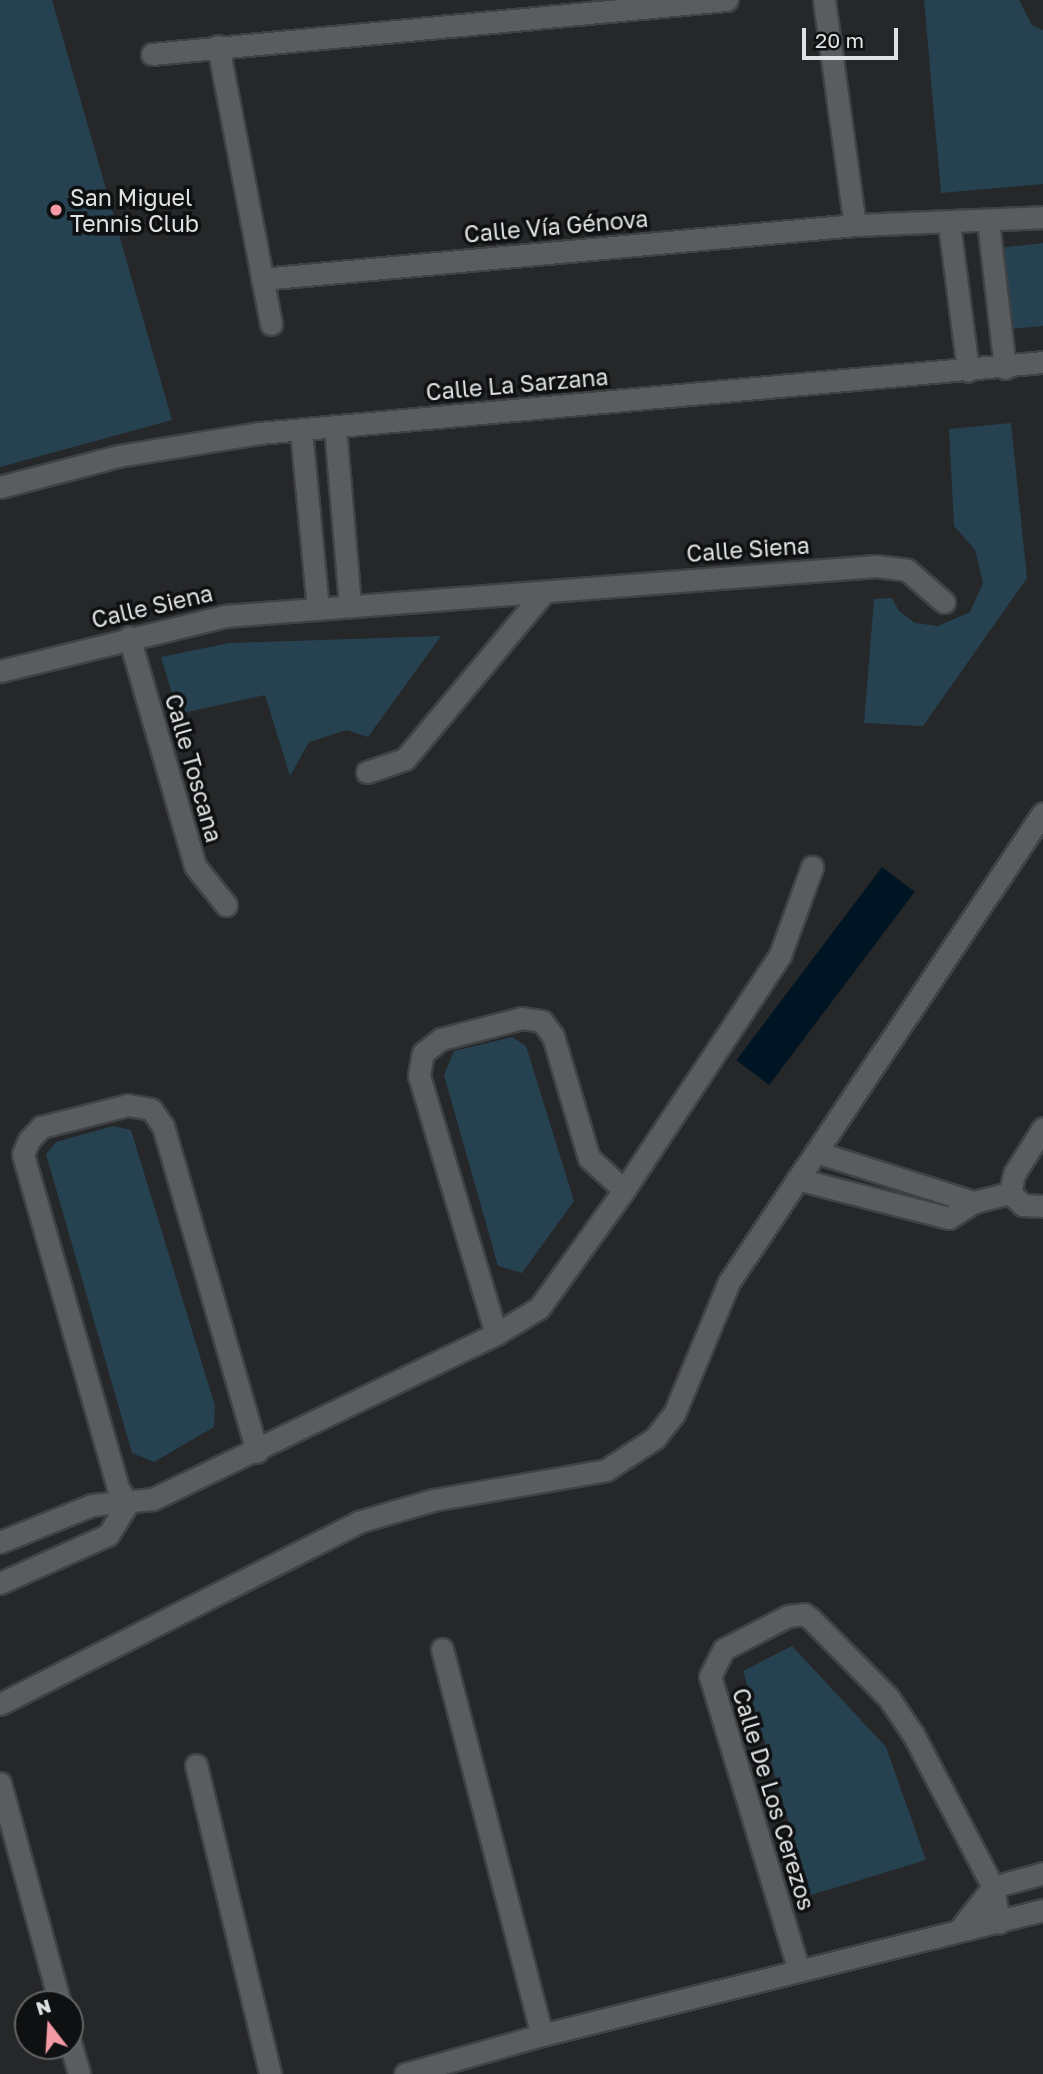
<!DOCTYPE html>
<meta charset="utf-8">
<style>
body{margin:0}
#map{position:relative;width:1043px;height:2074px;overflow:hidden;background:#252729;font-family:"Golos Text",sans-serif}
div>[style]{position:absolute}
.green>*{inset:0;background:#264251}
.water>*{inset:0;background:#001523;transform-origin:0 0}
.roads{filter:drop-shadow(2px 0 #404244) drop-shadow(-2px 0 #404244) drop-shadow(0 2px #404244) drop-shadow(0 -2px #404244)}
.minor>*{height:21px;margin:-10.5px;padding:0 10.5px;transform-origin:10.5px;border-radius:10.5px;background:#5a5d5f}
.dots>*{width:19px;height:19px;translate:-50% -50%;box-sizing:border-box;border:4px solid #0f1011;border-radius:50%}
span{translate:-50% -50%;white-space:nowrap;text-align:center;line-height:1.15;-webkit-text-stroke:7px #0f1011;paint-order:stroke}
.poi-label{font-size:23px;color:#e0e2e3}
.left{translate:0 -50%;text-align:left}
.street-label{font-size:23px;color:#e0e2e3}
.north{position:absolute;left:14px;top:1990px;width:70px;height:70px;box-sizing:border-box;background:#0f1011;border:2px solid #636465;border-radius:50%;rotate:343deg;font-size:19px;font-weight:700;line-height:28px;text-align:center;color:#e0e2e3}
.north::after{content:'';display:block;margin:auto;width:24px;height:32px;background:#f49aa4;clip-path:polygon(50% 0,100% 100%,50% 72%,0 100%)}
.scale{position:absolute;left:802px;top:28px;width:96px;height:32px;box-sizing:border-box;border:4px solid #e0e2e3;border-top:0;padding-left:9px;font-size:21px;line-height:24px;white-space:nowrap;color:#e0e2e3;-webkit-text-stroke:5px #0f1011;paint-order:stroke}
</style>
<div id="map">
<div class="green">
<i style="clip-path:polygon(0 0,52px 0,172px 420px,0 467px)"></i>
<i style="clip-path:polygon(924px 0,1019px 0,1032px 25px,1043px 30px,1043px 184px,941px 193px)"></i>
<i style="clip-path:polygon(1043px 243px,1043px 326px,1009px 329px,997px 248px)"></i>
<i style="clip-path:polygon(1011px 423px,1027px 578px,923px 726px,864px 723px,874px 599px,892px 598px,899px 611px,915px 623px,938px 626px,970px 612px,983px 583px,975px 550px,954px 526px,949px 429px)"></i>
<i style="clip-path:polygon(441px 636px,368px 737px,347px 730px,309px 742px,290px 776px,265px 695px,178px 714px,161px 657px,229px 643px)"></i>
<i style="clip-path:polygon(512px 1037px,526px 1046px,574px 1201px,522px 1273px,498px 1266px,444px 1075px,454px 1051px)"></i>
<i style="clip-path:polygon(113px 1126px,131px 1130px,215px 1406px,214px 1427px,154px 1462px,132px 1453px,46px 1154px,56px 1142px)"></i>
<i style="clip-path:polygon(792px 1646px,886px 1747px,926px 1860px,811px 1895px,743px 1671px)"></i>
</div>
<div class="water">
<i style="left:882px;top:867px;width:41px;height:242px;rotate:37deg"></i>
</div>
<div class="roads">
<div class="minor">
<i style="left:824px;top:0;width:227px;rotate:82.2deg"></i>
<i style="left:218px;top:46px;width:283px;rotate:79.2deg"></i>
<i style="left:152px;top:54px;width:577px;rotate:-5.37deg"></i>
<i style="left:988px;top:221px;width:148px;rotate:83.4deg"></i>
<i style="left:949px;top:224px;width:148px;rotate:82.6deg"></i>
<i style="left:262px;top:279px;width:595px;rotate:-5.2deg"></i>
<i style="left:855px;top:225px;width:188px;rotate:-2.4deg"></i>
<i style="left:335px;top:427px;width:180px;rotate:85.2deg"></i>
<i style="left:301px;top:430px;width:180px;rotate:84.6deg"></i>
<i style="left:0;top:487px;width:122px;rotate:-14.7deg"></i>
<i style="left:118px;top:456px;width:144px;rotate:-9.2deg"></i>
<i style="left:260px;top:433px;width:786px;rotate:-5.18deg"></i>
<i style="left:129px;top:637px;width:238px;rotate:73.9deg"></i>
<i style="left:195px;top:866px;width:50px;rotate:51.5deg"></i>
<i style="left:0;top:671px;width:232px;rotate:-13.7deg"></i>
<i style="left:225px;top:616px;width:653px;rotate:-4.39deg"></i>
<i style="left:876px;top:566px;width:31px;rotate:7deg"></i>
<i style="left:907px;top:570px;width:49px;rotate:40.9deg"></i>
<i style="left:367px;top:772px;width:40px;rotate:-18.9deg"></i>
<i style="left:405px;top:759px;width:217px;rotate:-50.2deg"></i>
<i style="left:816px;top:1152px;width:166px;rotate:17.6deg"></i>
<i style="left:797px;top:1179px;width:157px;rotate:14.4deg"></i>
<i style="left:949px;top:1218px;width:30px;rotate:-33deg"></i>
<i style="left:974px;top:1202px;width:37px;rotate:-14deg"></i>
<i style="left:1010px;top:1193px;width:19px;rotate:-78deg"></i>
<i style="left:1014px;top:1174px;width:54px;rotate:-57.8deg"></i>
<i style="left:1010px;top:1193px;width:18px;rotate:43deg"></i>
<i style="left:1023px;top:1205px;width:20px;rotate:3deg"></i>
<i style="left:496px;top:1334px;width:270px;rotate:-106.6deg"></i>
<i style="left:419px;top:1075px;width:22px;rotate:-80deg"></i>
<i style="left:423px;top:1053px;width:23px;rotate:-38deg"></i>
<i style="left:441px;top:1039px;width:84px;rotate:-14.5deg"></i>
<i style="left:522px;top:1018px;width:20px;rotate:9deg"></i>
<i style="left:542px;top:1021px;width:19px;rotate:54deg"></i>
<i style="left:553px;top:1036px;width:127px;rotate:73.6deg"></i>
<i style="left:589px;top:1158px;width:47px;rotate:42.4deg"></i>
<i style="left:128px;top:1503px;width:18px;rotate:-124deg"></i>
<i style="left:118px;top:1488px;width:347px;rotate:-105.9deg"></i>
<i style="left:23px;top:1154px;width:15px;rotate:-67deg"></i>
<i style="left:29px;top:1140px;width:18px;rotate:-47deg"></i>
<i style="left:41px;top:1127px;width:90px;rotate:-14.2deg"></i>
<i style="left:128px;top:1105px;width:23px;rotate:10deg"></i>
<i style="left:151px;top:1109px;width:21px;rotate:55deg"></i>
<i style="left:163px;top:1126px;width:339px;rotate:73.9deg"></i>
<i style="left:0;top:1542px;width:99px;rotate:-21.9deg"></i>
<i style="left:92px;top:1505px;width:61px;rotate:-5.6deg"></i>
<i style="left:153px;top:1499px;width:381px;rotate:-25.7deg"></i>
<i style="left:496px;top:1334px;width:50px;rotate:-31.2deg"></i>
<i style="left:539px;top:1308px;width:145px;rotate:-54.2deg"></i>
<i style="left:624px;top:1190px;width:282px;rotate:-56.4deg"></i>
<i style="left:780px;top:955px;width:94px;rotate:-70deg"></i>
<i style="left:0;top:1583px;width:118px;rotate:-24deg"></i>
<i style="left:108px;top:1535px;width:38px;rotate:-58deg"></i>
<i style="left:442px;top:1649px;width:399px;rotate:75.5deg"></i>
<i style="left:0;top:1704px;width:402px;rotate:-26.9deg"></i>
<i style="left:358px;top:1522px;width:78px;rotate:-16.3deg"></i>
<i style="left:433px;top:1500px;width:176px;rotate:-9.8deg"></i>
<i style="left:606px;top:1470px;width:59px;rotate:-33.1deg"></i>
<i style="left:655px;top:1438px;width:31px;rotate:-52deg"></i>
<i style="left:674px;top:1414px;width:143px;rotate:-67.4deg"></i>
<i style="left:729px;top:1282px;width:564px;rotate:-56.2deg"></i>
<i style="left:196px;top:1765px;width:318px;rotate:76.5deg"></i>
<i style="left:0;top:1783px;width:229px;rotate:74.8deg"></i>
<i style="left:960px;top:1929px;width:53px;rotate:-51.8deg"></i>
<i style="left:993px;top:1887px;width:52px;rotate:-15.6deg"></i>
<i style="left:799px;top:1971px;width:308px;rotate:-106.8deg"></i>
<i style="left:710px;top:1676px;width:30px;rotate:-63deg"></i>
<i style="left:724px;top:1649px;width:72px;rotate:-27.3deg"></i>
<i style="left:788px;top:1616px;width:16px;rotate:-7deg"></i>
<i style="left:804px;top:1614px;width:7px;rotate:34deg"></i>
<i style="left:810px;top:1618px;width:111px;rotate:45.4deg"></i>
<i style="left:888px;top:1697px;width:45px;rotate:56deg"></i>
<i style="left:913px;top:1734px;width:173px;rotate:62.4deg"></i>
<i style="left:993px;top:1887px;width:36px;rotate:80deg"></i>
<i style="left:70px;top:2042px;width:33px;rotate:74deg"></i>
<i style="left:405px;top:2074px;width:142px;rotate:-15.9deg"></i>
<i style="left:542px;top:2035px;width:516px;rotate:-14.01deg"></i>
</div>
</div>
<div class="dots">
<i style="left:56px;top:210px;background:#f49aa4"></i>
</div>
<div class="poi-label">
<span class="left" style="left:70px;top:210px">San Miguel<br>Tennis Club</span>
</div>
<div class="street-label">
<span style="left:556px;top:226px;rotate:-5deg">Calle Vía Génova</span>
<span style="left:517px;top:384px;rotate:-5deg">Calle La Sarzana</span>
<span style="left:748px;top:549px;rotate:-4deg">Calle Siena</span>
<span style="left:152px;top:606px;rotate:-13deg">Calle Siena</span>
<span style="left:194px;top:768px;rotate:74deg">Calle Toscana</span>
<span style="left:774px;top:1799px;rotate:73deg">Calle De Los Cerezos</span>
</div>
<div class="north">N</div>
<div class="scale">20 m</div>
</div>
